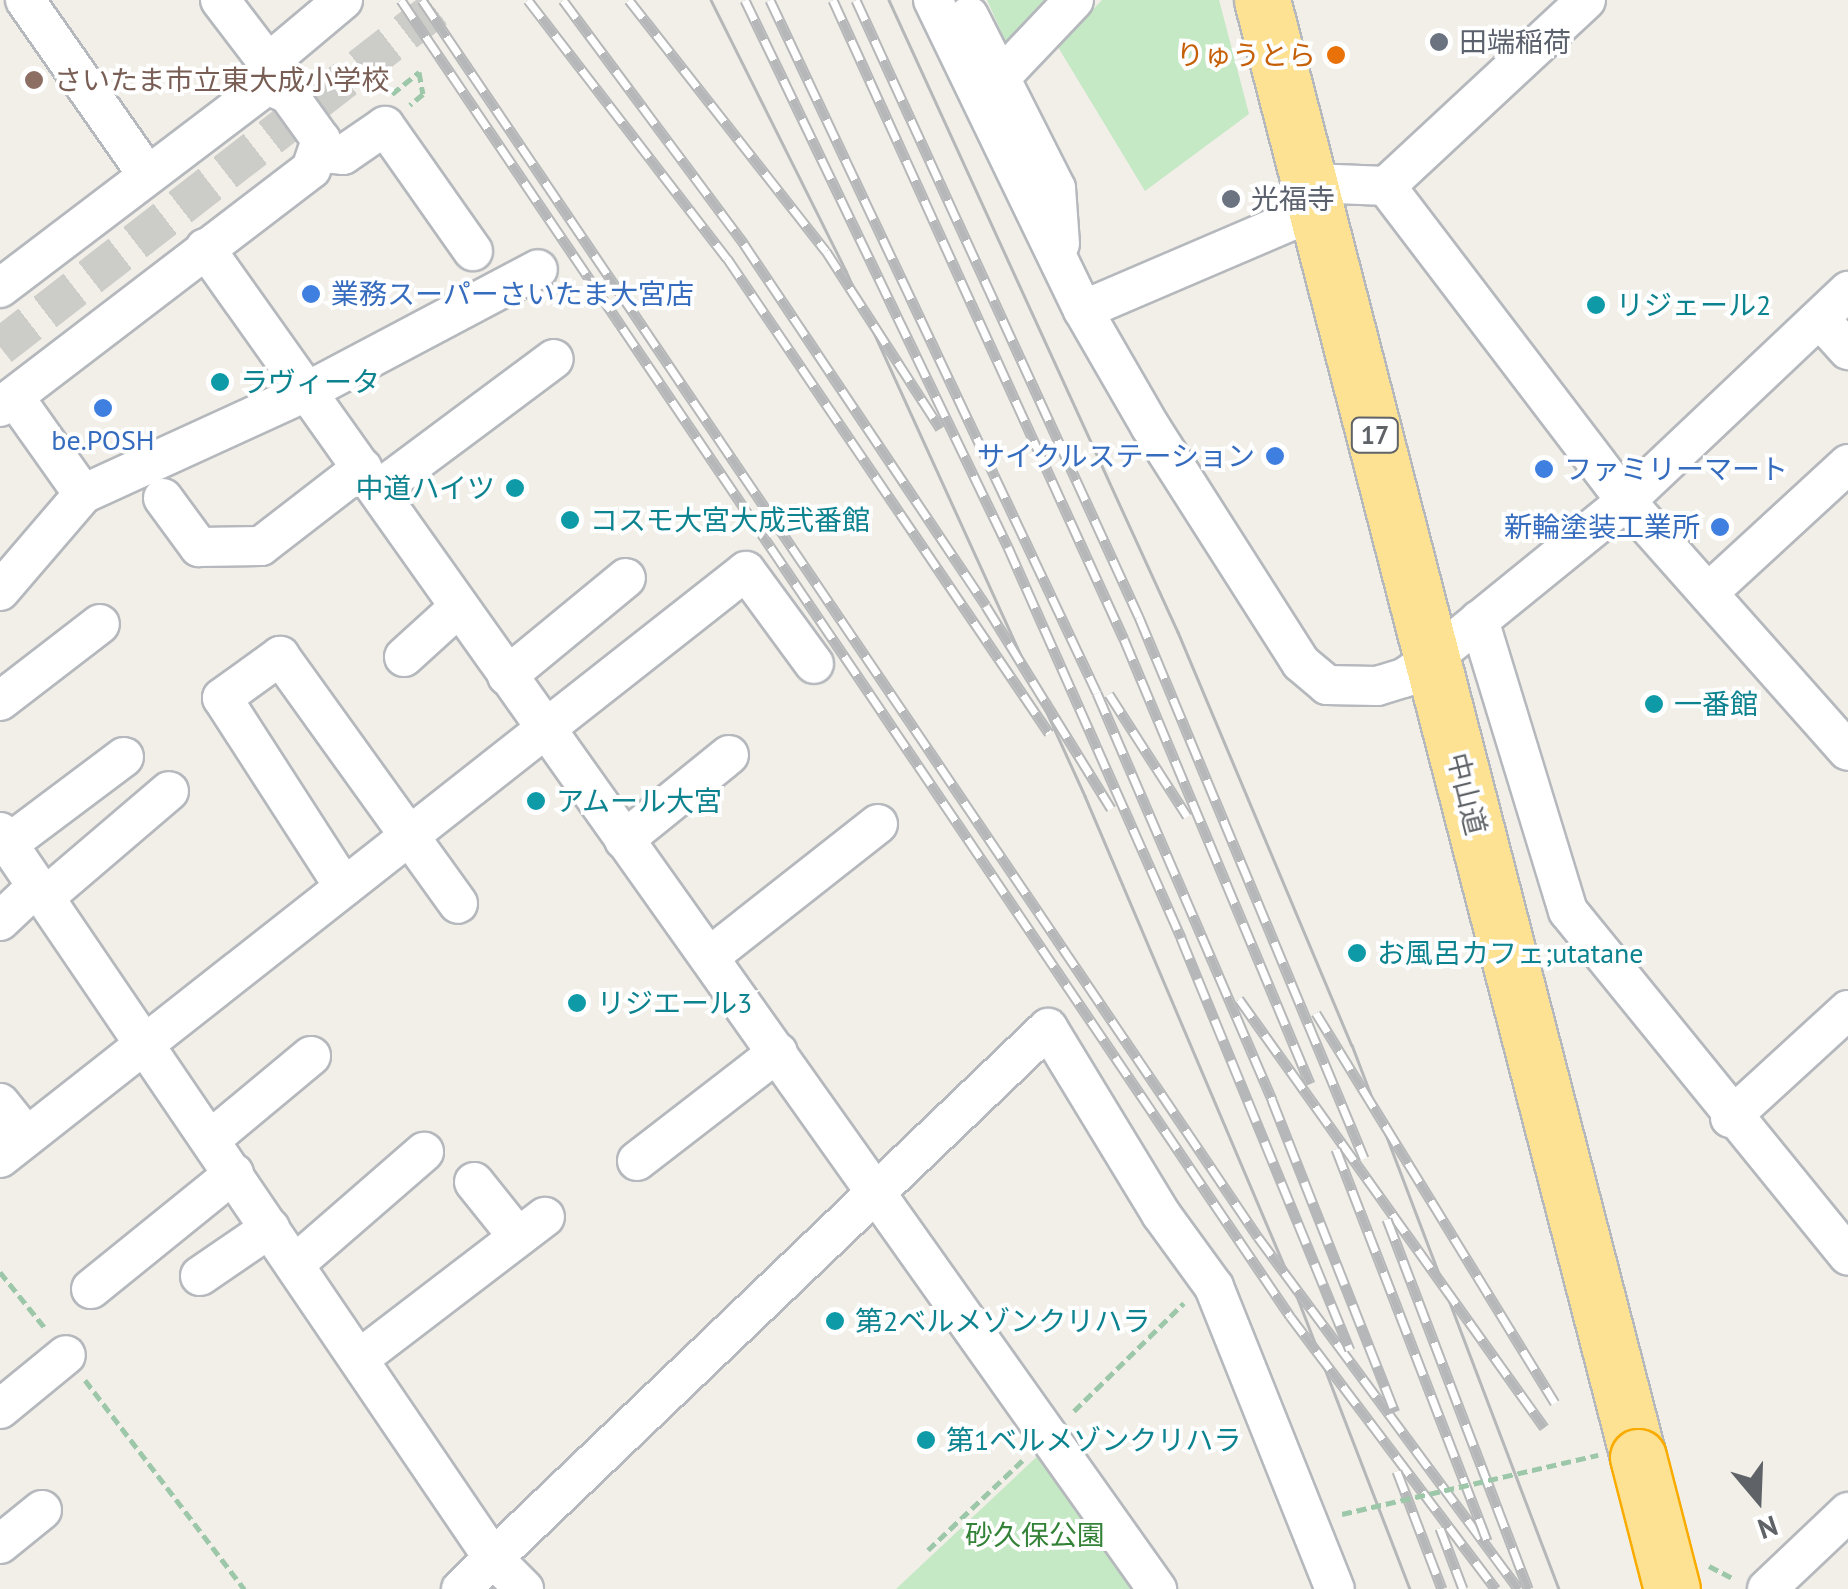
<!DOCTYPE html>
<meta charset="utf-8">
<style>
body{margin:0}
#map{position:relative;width:1848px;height:1589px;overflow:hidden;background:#f1efe8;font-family:"PT Sans","Noto Sans JP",sans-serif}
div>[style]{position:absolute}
.green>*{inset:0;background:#c5e8c5}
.minor-tunnel>*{height:38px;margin-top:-19px;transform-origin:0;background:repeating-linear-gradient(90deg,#ccccc8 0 38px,transparent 0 57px)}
.path>*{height:5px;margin-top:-2.5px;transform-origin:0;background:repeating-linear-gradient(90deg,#9cc7a9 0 10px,transparent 0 15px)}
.roads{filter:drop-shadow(2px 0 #b5b8bc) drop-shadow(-2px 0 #b5b8bc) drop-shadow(0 2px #b5b8bc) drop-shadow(0 -2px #b5b8bc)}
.minor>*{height:38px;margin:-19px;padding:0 19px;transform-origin:19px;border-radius:19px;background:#fff}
.highway>*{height:55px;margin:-27.5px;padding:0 27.5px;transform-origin:27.5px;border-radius:27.5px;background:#fde293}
.tram>*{height:2.5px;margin:-1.25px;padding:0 1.25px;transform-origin:1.25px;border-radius:1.25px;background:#b6b7b8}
.rail>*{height:11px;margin-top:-5.5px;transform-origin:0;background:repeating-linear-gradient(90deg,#fff 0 22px,#b6b7b8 0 44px);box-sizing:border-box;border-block:2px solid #b6b7b8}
.path-bridge>*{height:5px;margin-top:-2.5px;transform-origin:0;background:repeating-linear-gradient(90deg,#9cc7a9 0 10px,transparent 0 15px)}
.bridges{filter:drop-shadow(2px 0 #f9ab00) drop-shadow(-2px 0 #f9ab00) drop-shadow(0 2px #f9ab00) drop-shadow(0 -2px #f9ab00)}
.highway-bridge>*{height:55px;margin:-27.5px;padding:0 27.5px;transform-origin:27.5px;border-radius:27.5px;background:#fde293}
.dots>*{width:28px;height:28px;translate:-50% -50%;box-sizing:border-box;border:5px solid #fff;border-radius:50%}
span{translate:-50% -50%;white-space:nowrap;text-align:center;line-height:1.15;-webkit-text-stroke:8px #fff;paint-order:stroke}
.shield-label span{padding:2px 8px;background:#fff;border:2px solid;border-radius:8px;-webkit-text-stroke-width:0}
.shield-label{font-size:25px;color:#5f6368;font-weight:700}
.worship-label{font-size:28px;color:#5b616d}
.left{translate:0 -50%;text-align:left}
.food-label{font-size:28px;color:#c56008}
.right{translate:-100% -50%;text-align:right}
.education-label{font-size:28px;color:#785e54}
.shop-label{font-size:28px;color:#366cbe}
.culture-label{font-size:28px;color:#0d838f}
.street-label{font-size:28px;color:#5f6368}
.park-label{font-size:28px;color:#348238}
.north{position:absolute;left:1708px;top:1449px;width:100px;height:100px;-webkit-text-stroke:8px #fff;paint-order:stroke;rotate:161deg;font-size:28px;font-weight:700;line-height:40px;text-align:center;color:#5f6368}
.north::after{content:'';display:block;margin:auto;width:35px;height:45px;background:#5f6368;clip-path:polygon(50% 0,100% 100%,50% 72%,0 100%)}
</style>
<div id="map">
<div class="green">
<i style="clip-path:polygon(987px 0,1061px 0,1010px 52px)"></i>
<i style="clip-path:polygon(1102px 0,1219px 0,1249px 114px,1145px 191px,1058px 47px)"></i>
<i style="clip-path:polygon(1044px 1450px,1143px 1589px,896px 1589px)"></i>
</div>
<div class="minor-tunnel">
<i style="left:0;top:347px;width:566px;rotate:-37.82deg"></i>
</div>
<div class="path">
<i style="left:392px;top:94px;width:35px;rotate:-39deg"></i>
<i style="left:419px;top:72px;width:22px;rotate:80deg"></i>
<i style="left:423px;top:94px;width:17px;rotate:140deg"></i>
<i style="left:0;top:1272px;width:72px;rotate:51.2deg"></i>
<i style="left:85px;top:1380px;width:263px;rotate:52.7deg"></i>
<i style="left:1074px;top:1411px;width:154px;rotate:-44.5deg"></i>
<i style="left:928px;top:1550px;width:131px;rotate:-43.5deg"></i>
<i style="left:1709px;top:1566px;width:29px;rotate:27deg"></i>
</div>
<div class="roads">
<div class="minor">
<i style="left:25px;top:0;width:211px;rotate:55deg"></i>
<i style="left:220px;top:0;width:79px;rotate:52.7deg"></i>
<i style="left:933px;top:0;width:344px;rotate:64.2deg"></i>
<i style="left:1083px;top:310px;width:134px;rotate:60deg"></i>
<i style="left:1150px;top:426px;width:281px;rotate:57.5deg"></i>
<i style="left:1301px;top:663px;width:34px;rotate:40deg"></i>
<i style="left:1327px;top:685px;width:50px;rotate:1.1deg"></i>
<i style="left:1377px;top:686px;width:28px;rotate:-17deg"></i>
<i style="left:1404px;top:678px;width:35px;rotate:-35deg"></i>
<i style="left:1433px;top:658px;width:249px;rotate:-39.1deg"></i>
<i style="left:1626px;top:501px;width:306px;rotate:-43.4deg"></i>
<i style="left:969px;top:16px;width:193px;rotate:63.2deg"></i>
<i style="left:1056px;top:188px;width:56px;rotate:85.9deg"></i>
<i style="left:1001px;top:77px;width:106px;rotate:-46.5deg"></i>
<i style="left:267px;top:85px;width:22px;rotate:-87deg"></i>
<i style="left:268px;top:63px;width:98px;rotate:-40deg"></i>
<i style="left:321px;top:153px;width:22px;rotate:5deg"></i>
<i style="left:343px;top:155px;width:51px;rotate:-34.6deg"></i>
<i style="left:385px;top:126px;width:153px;rotate:54.9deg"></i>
<i style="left:1311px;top:183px;width:75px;rotate:2.3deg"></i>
<i style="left:1386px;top:186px;width:396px;rotate:52.7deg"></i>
<i style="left:1626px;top:501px;width:334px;rotate:48.4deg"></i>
<i style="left:1386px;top:186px;width:273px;rotate:-42.9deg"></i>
<i style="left:205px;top:248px;width:1645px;rotate:54.63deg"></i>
<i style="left:0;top:288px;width:335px;rotate:-37.2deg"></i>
<i style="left:1083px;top:310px;width:254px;rotate:-23.2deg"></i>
<i style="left:1820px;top:319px;width:42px;rotate:47.9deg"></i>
<i style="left:15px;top:398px;width:118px;rotate:54.7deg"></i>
<i style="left:0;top:407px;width:392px;rotate:-37.4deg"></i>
<i style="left:311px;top:169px;width:31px;rotate:-71deg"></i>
<i style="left:321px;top:140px;width:57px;rotate:-125.7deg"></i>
<i style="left:288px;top:94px;width:23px;rotate:-157deg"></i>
<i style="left:378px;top:490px;width:219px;rotate:-36.7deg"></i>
<i style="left:163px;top:498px;width:61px;rotate:53.7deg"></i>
<i style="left:199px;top:547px;width:62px;rotate:-0.9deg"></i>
<i style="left:261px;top:546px;width:128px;rotate:-37.7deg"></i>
<i style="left:0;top:591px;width:128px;rotate:-49.4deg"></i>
<i style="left:83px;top:494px;width:247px;rotate:-24.6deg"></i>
<i style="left:308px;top:391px;width:260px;rotate:-27.9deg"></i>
<i style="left:1709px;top:592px;width:189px;rotate:-42.6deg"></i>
<i style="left:1479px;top:620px;width:304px;rotate:73deg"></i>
<i style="left:1568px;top:911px;width:444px;rotate:50.9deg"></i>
<i style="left:404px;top:657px;width:74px;rotate:-42.3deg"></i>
<i style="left:507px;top:676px;width:154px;rotate:-39.5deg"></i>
<i style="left:0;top:701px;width:126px;rotate:-37.6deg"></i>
<i style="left:0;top:832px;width:878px;rotate:55.82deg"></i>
<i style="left:493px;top:1558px;width:44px;rotate:45deg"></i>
<i style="left:624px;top:840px;width:135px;rotate:-39deg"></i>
<i style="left:8px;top:844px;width:145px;rotate:-36.9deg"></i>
<i style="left:344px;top:887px;width:225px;rotate:-122.8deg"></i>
<i style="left:222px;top:698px;width:72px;rotate:-35.9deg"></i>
<i style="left:280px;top:656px;width:305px;rotate:54.3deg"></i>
<i style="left:45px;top:897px;width:163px;rotate:-40.5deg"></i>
<i style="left:0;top:921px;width:51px;rotate:-43.4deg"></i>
<i style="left:709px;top:957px;width:215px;rotate:-38.2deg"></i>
<i style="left:0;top:1103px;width:43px;rotate:51.5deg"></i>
<i style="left:1730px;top:1118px;width:160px;rotate:-42.5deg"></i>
<i style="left:211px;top:1139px;width:130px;rotate:-39.7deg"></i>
<i style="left:0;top:1158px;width:949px;rotate:-38.2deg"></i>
<i style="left:746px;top:571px;width:115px;rotate:53.8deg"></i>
<i style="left:637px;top:1161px;width:178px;rotate:-37.7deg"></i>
<i style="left:474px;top:1182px;width:70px;rotate:51.3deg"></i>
<i style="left:295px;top:1264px;width:171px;rotate:-41deg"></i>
<i style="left:200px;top:1276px;width:85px;rotate:-34.4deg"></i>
<i style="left:91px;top:1289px;width:184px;rotate:-39deg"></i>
<i style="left:359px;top:1359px;width:234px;rotate:-37.4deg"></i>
<i style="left:0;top:1409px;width:85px;rotate:-39.3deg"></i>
<i style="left:0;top:1544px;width:54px;rotate:-39deg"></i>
<i style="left:461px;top:1589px;width:812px;rotate:-43.7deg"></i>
<i style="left:1048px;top:1028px;width:218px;rotate:58.7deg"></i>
<i style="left:1161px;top:1214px;width:90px;rotate:54deg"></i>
<i style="left:1214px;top:1287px;width:325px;rotate:68.2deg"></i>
<i style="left:1767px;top:1589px;width:112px;rotate:-43.5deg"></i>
</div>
<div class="highway">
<i style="left:1262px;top:0;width:1505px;rotate:75.53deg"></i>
</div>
</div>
<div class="tram">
<i style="left:711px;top:0;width:303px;rotate:63.5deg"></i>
<i style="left:846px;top:271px;width:577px;rotate:65.52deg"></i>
<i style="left:1085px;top:796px;width:538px;rotate:67.01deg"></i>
<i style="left:1295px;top:1291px;width:319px;rotate:68.9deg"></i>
<i style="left:889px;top:0;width:695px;rotate:65.43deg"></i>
<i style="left:1178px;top:632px;width:448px;rotate:67.2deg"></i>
<i style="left:1352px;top:1045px;width:582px;rotate:69.17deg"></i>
</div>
<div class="rail">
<i style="left:401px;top:0;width:1588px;rotate:55.96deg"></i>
<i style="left:1290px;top:1316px;width:342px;rotate:53deg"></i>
<i style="left:422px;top:0;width:1493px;rotate:55.95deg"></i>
<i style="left:1258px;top:1237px;width:438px;rotate:53.5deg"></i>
<i style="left:528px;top:0;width:326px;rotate:52.4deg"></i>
<i style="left:727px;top:258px;width:574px;rotate:55.87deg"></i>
<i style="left:563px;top:0;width:304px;rotate:53.4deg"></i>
<i style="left:744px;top:244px;width:435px;rotate:56.2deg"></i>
<i style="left:986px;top:606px;width:238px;rotate:58.3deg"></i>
<i style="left:629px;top:0;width:319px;rotate:51.9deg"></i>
<i style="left:826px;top:251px;width:211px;rotate:57.2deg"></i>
<i style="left:745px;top:0;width:607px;rotate:64.32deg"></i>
<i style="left:1008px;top:547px;width:428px;rotate:66.1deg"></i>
<i style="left:1181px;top:938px;width:445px;rotate:67.7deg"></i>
<i style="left:770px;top:0;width:766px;rotate:64.74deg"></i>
<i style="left:1097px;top:693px;width:443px;rotate:66.7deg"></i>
<i style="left:1272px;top:1100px;width:335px;rotate:68.5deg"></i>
<i style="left:833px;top:0;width:702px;rotate:65.52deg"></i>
<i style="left:1124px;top:639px;width:482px;rotate:67.3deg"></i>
<i style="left:856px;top:0;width:679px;rotate:65.36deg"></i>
<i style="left:1139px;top:617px;width:586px;rotate:67.42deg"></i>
<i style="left:1109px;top:694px;width:145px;rotate:57.4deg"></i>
<i style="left:1239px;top:999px;width:526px;rotate:54.53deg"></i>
<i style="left:1316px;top:1013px;width:457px;rotate:58.5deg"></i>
<i style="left:1336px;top:1149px;width:420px;rotate:68.9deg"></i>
<i style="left:1387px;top:1219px;width:396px;rotate:69.1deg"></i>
<i style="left:1397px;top:1471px;width:126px;rotate:69.1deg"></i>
<i style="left:1440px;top:1528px;width:65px;rotate:69.3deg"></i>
</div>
<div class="path-bridge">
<i style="left:1342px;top:1514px;width:263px;rotate:-13deg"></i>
</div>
<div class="bridges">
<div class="highway-bridge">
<i style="left:1638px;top:1457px;width:136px;rotate:75.6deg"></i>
</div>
</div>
<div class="dots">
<i style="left:1439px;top:42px;background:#6b7280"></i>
<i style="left:1336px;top:55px;background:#e8710a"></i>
<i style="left:34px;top:80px;background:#8d6e63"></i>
<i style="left:1231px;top:199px;background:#6b7280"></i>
<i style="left:311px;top:294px;background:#3f7fe0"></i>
<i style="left:1596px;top:305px;background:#0f9aa8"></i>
<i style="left:220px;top:382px;background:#0f9aa8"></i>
<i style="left:103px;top:408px;background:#3f7fe0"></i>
<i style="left:1275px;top:456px;background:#3f7fe0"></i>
<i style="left:1544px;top:469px;background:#3f7fe0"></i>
<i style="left:515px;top:488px;background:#0f9aa8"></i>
<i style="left:570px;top:520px;background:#0f9aa8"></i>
<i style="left:1720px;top:527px;background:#3f7fe0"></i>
<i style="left:1654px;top:704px;background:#0f9aa8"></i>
<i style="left:536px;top:801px;background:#0f9aa8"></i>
<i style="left:1357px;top:953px;background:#0f9aa8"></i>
<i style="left:577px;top:1003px;background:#0f9aa8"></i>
<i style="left:835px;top:1321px;background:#0f9aa8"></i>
<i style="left:926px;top:1440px;background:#0f9aa8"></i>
</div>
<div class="shield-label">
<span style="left:1375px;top:435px">17</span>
</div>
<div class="worship-label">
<span class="left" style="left:1459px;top:42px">田端稲荷</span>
<span class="left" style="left:1251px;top:199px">光福寺</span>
</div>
<div class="food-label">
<span class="right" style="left:1316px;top:55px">りゅうとら</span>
</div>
<div class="education-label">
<span class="left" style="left:54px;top:80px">さいたま市立東大成小学校</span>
</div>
<div class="shop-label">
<span class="left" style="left:331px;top:294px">業務スーパーさいたま大宮店</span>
<span style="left:103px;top:440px">be.POSH</span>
<span class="right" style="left:1255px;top:456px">サイクルステーション</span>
<span class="left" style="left:1564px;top:469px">ファミリーマート</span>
<span class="right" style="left:1700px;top:527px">新輪塗装工業所</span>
</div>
<div class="culture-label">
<span class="left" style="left:1616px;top:305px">リジェール2</span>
<span class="left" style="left:240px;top:382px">ラヴィータ</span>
<span class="right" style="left:495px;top:488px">中道ハイツ</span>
<span class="left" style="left:590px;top:520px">コスモ大宮大成弐番館</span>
<span class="left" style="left:1674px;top:704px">一番館</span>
<span class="left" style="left:556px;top:801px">アムール大宮</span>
<span class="left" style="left:1377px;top:953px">お風呂カフェ;utatane</span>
<span class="left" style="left:597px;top:1003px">リジエール3</span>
<span class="left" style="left:855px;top:1321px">第2ベルメゾンクリハラ</span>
<span class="left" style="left:946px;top:1440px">第1ベルメゾンクリハラ</span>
</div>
<div class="street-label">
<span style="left:1467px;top:794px;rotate:76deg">中山道</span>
</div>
<div class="park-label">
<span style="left:1035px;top:1535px">砂久保公園</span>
</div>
<div class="north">N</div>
</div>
